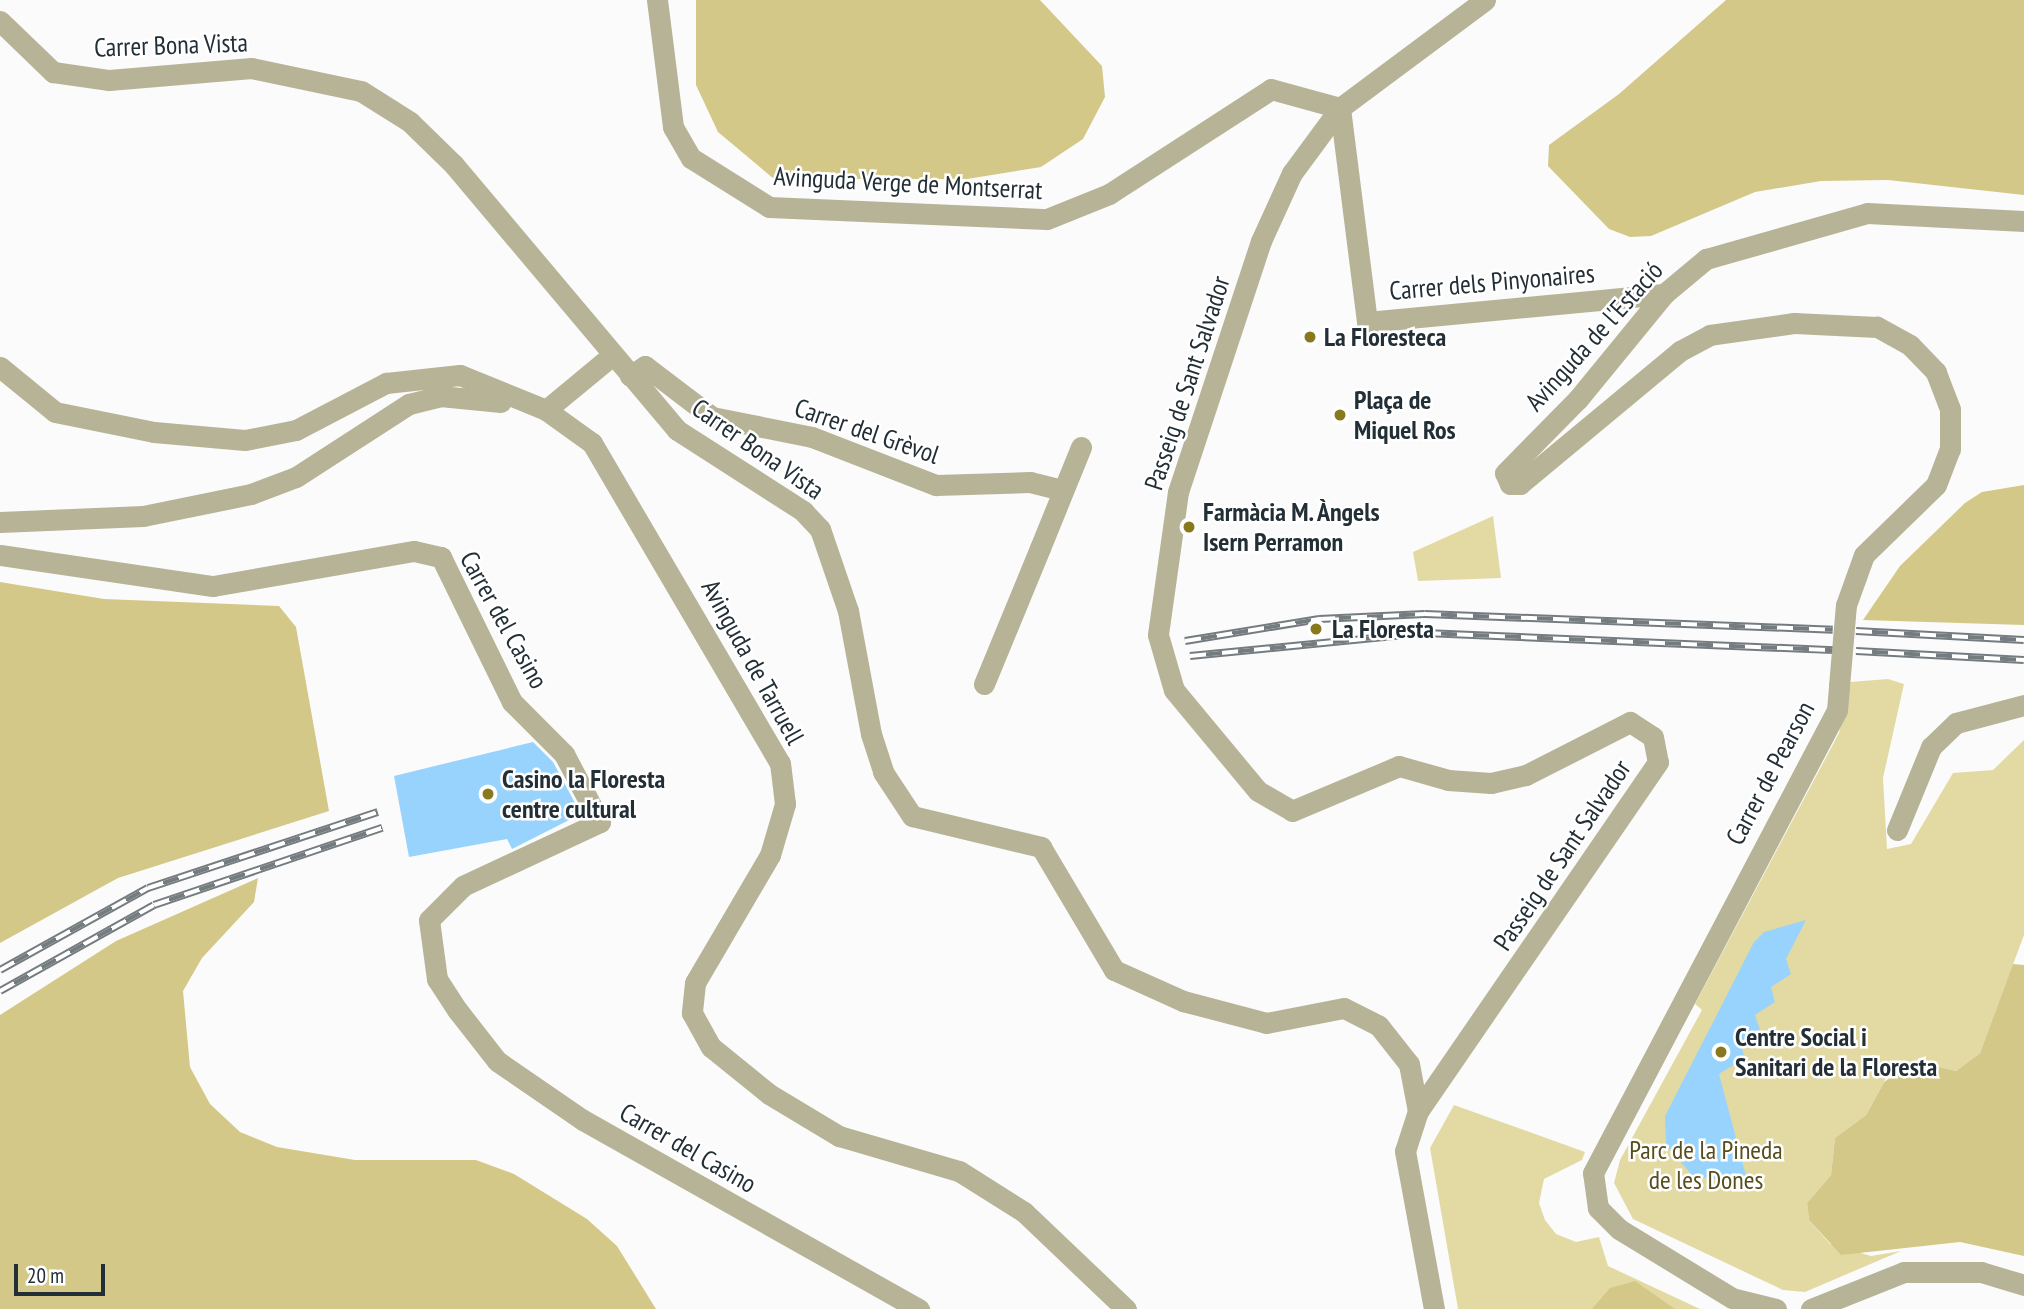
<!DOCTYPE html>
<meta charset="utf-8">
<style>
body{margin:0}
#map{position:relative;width:2024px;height:1309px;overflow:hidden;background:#fbfbfb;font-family:"PT Sans Narrow",sans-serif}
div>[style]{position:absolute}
.green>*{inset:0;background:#e3daa3}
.forest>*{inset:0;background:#d4c888}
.building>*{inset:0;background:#97d3fc}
.pedestrian>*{height:21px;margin:-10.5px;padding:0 10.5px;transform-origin:10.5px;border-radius:10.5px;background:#b7b397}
.minor>*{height:21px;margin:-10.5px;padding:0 10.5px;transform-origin:10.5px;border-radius:10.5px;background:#b7b397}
.tertiary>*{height:21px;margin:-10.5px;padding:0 10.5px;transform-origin:10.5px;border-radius:10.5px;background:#b7b397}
.rail>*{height:8px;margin-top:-4px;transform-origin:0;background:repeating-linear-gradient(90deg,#fff 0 16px,#757c80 0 32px);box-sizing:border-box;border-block:2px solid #757c80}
.minor-bridge>*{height:21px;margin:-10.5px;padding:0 10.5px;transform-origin:10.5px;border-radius:10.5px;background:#b7b397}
.dots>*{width:19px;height:19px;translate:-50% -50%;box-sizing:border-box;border:4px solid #fff;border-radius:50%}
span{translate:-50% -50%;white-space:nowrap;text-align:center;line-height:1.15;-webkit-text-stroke:5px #fff;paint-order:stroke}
.street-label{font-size:26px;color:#232f36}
.poi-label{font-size:26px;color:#232f36;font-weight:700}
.left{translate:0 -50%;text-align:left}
.park-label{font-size:26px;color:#574e1d}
.scale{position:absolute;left:14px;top:1264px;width:91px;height:32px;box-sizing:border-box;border:4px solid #232f36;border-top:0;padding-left:9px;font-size:21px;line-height:24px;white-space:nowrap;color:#232f36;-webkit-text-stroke:5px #fff;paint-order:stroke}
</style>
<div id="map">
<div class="green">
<i style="clip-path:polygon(1493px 516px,1501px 578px,1418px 581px,1413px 552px)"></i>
<i style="clip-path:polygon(1888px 679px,1904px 684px,1883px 778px,1887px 849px,1911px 844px,1953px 773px,1993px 770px,2024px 740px,2024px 935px,1980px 1053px,1956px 1071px,1915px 1061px,1886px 1078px,1866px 1115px,1835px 1138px,1831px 1175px,1807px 1203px,1809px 1220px,1830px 1244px,1871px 1256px,1901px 1251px,1805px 1292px,1783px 1290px,1633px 1219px,1614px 1183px,1620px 1160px,1702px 1010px,1695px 1004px,1839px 733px,1850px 682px)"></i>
<i style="clip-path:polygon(1454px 1105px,1585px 1152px,1582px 1160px,1544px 1179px,1539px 1203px,1545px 1220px,1556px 1234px,1576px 1242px,1599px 1237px,1608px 1266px,1700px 1309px,1458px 1309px,1430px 1148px)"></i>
</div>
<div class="forest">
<i style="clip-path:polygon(696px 0,1040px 0,1102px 66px,1105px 97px,1083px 139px,1041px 167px,967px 179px,774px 179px,718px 132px,696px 85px)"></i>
<i style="clip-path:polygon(1726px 0,2024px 0,2024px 195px,1888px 180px,1821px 181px,1755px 192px,1651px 236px,1630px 237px,1609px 229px,1548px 166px,1549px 145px,1619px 94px)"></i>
<i style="clip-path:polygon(2024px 485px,2024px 625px,1863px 620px,1900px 566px,1965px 503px,1982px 492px)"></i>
<i style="clip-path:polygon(0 582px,104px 599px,279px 606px,296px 627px,329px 811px,118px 878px,0 943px)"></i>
<i style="clip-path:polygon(258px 878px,254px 902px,202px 958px,183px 991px,190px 1067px,210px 1104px,240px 1132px,277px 1147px,355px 1160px,476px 1160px,514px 1174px,587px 1219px,617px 1246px,656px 1309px,0 1309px,0 1015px,116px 941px)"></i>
<i style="clip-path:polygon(2013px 964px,2024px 965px,2024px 1256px,1960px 1242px,1841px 1255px,1809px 1220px,1807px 1203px,1831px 1175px,1835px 1138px,1866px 1115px,1884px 1082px,1915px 1061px,1956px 1071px,1980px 1053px)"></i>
<i style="clip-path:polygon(1635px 1281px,1675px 1309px,1592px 1309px,1610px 1288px)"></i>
</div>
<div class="building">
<i style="clip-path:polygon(533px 742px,553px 762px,581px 814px,512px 849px,507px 839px,409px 857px,394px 776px)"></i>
<i style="clip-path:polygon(1806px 920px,1786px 959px,1791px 974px,1771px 987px,1775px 1002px,1755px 1015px,1760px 1030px,1740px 1042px,1745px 1058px,1719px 1074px,1748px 1183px,1693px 1176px,1666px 1145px,1665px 1116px,1754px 942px,1764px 932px)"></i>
</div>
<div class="pedestrian">
<i style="left:984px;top:684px;width:147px;rotate:-67.6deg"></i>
</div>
<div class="minor">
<i style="left:1485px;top:0;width:181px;rotate:143.3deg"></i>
<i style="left:1340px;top:108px;width:216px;rotate:82.8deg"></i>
<i style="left:1367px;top:322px;width:298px;rotate:-5.4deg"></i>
<i style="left:0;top:367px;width:71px;rotate:39.3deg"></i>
<i style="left:55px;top:412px;width:101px;rotate:11.4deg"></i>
<i style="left:154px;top:432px;width:91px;rotate:5deg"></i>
<i style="left:245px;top:440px;width:52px;rotate:-11.1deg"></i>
<i style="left:296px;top:430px;width:102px;rotate:-27.6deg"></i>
<i style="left:386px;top:383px;width:74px;rotate:-6.2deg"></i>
<i style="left:460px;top:375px;width:93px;rotate:22.1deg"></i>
<i style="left:546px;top:410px;width:57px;rotate:35.7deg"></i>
<i style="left:592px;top:443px;width:371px;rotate:59.6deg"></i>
<i style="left:780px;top:763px;width:41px;rotate:83deg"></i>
<i style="left:785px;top:804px;width:53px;rotate:106.4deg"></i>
<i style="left:770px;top:855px;width:148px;rotate:120.4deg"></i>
<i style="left:695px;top:983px;width:30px;rotate:96deg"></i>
<i style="left:692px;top:1013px;width:39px;rotate:61deg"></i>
<i style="left:711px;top:1047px;width:75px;rotate:39deg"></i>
<i style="left:769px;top:1094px;width:82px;rotate:31deg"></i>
<i style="left:839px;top:1136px;width:125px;rotate:16.3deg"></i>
<i style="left:959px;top:1171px;width:77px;rotate:32.2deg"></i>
<i style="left:1024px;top:1212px;width:141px;rotate:43.6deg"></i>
<i style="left:630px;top:376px;width:18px;rotate:-34deg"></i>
<i style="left:645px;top:366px;width:84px;rotate:37.3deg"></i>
<i style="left:712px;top:417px;width:102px;rotate:11.3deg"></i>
<i style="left:812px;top:437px;width:133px;rotate:21.2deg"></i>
<i style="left:936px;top:485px;width:94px;rotate:-1.8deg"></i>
<i style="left:1030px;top:482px;width:34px;rotate:14deg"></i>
<i style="left:546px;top:410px;width:83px;rotate:-39.6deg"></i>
<i style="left:0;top:522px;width:143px;rotate:-2.4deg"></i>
<i style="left:143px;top:516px;width:110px;rotate:-11.5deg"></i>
<i style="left:251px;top:494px;width:48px;rotate:-20.7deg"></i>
<i style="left:296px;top:477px;width:135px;rotate:-32.9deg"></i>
<i style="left:409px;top:404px;width:32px;rotate:-14deg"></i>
<i style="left:440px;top:396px;width:61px;rotate:5.6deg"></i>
<i style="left:1040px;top:548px;width:109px;rotate:-67.9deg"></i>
<i style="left:0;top:555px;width:215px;rotate:8.3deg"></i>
<i style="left:213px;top:586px;width:204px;rotate:-9.9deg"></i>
<i style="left:414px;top:551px;width:28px;rotate:13deg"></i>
<i style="left:441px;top:557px;width:161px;rotate:63.9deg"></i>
<i style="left:512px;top:702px;width:74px;rotate:45deg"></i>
<i style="left:564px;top:754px;width:77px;rotate:62.1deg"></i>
<i style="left:600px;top:822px;width:151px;rotate:155deg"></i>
<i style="left:463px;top:886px;width:48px;rotate:135deg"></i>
<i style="left:429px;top:920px;width:60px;rotate:82.3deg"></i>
<i style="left:437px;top:979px;width:38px;rotate:57deg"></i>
<i style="left:458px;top:1011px;width:63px;rotate:52deg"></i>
<i style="left:497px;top:1061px;width:104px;rotate:34.5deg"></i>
<i style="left:583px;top:1120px;width:386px;rotate:29.4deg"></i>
<i style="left:1846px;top:605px;width:53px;rotate:-70.2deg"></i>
<i style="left:1864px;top:555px;width:100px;rotate:-44.2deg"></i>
<i style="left:1936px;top:485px;width:39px;rotate:-69deg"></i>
<i style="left:1950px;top:449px;width:40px;rotate:-90deg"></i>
<i style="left:1950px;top:409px;width:40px;rotate:-111deg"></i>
<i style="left:1936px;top:372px;width:37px;rotate:-134deg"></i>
<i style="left:1910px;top:345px;width:38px;rotate:-151deg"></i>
<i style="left:1877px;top:327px;width:83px;rotate:-177.2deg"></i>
<i style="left:1794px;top:323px;width:85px;rotate:171.9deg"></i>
<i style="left:1710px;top:335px;width:34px;rotate:152deg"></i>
<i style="left:1680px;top:351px;width:208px;rotate:140.3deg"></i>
<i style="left:1520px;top:484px;width:10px;rotate:180deg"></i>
<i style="left:1510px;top:484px;width:12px;rotate:-114deg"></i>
<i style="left:1505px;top:473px;width:104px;rotate:-45.4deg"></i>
<i style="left:1578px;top:399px;width:136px;rotate:-50.7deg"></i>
<i style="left:1664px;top:294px;width:55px;rotate:-39.8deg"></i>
<i style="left:1706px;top:259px;width:167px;rotate:-15.9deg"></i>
<i style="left:1867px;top:213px;width:157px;rotate:2.9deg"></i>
<i style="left:1897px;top:830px;width:90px;rotate:-67.7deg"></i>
<i style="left:1931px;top:747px;width:35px;rotate:-44deg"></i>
<i style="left:1956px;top:723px;width:70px;rotate:-14.8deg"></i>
<i style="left:1776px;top:1309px;width:45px;rotate:-166deg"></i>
<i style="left:1732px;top:1298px;width:132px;rotate:-148.6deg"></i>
<i style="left:1619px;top:1229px;width:30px;rotate:-135deg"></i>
<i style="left:1598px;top:1208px;width:35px;rotate:-98deg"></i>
<i style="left:1593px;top:1173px;width:523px;rotate:-62.21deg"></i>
<i style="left:1837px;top:710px;width:24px;rotate:-85deg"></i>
<i style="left:1811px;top:1309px;width:100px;rotate:-21.7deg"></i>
<i style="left:1904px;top:1272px;width:77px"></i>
<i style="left:1981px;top:1272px;width:45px;rotate:16.8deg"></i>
</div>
<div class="tertiary">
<i style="left:657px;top:0;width:128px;rotate:82.8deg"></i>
<i style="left:673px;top:127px;width:36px;rotate:60deg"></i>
<i style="left:691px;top:158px;width:92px;rotate:32.1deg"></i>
<i style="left:769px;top:207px;width:278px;rotate:2.5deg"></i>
<i style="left:1047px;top:219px;width:67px;rotate:-22deg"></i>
<i style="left:1109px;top:194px;width:193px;rotate:-32.9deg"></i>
<i style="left:1271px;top:89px;width:72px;rotate:15.4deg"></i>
<i style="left:1340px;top:108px;width:81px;rotate:126.4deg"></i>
<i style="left:1292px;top:173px;width:75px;rotate:114.5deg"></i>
<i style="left:1261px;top:241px;width:264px;rotate:108.3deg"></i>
<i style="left:1178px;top:492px;width:144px;rotate:98deg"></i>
<i style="left:1158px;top:635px;width:57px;rotate:73.8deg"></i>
<i style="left:1174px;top:690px;width:131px;rotate:50.3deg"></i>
<i style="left:1258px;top:791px;width:39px;rotate:30deg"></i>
<i style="left:1292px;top:811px;width:116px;rotate:-22.8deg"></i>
<i style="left:1399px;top:766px;width:51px;rotate:15.9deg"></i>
<i style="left:1448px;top:780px;width:43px;rotate:4deg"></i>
<i style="left:1491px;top:783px;width:36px;rotate:-13deg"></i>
<i style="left:1526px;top:775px;width:117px;rotate:-27deg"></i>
<i style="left:1630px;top:722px;width:27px;rotate:33deg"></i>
<i style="left:1653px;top:737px;width:25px;rotate:79deg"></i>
<i style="left:1658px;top:762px;width:424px;rotate:124.5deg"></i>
<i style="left:1418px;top:1111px;width:42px;rotate:108deg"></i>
<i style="left:1405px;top:1151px;width:161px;rotate:79.6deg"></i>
<i style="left:0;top:21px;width:74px;rotate:43.9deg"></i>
<i style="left:53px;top:72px;width:57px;rotate:8.1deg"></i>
<i style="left:109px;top:80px;width:143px;rotate:-4.8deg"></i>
<i style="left:251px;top:68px;width:112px;rotate:11.8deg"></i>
<i style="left:361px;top:91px;width:58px;rotate:32.3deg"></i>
<i style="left:410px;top:122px;width:62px;rotate:44.3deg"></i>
<i style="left:454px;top:165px;width:346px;rotate:49.9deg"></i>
<i style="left:677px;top:430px;width:150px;rotate:32.7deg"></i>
<i style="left:803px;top:511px;width:25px;rotate:47deg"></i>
<i style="left:820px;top:529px;width:87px;rotate:71.1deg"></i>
<i style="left:848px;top:611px;width:125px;rotate:79.4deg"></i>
<i style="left:871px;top:734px;width:40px;rotate:72deg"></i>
<i style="left:883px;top:772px;width:53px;rotate:56.6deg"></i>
<i style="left:912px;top:816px;width:133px;rotate:13.5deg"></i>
<i style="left:1041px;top:847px;width:143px;rotate:59.3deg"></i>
<i style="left:1114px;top:970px;width:76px;rotate:24.2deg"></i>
<i style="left:1183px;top:1001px;width:86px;rotate:14.8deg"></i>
<i style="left:1266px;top:1023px;width:79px;rotate:-10.9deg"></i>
<i style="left:1344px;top:1008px;width:39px;rotate:27deg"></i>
<i style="left:1379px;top:1026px;width:48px;rotate:51.7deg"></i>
<i style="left:1409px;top:1064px;width:48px;rotate:79.2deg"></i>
</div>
<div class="rail">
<i style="left:1856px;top:631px;width:168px;rotate:3.1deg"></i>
<i style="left:1185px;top:641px;width:136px;rotate:-9.3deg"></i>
<i style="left:1319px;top:619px;width:106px;rotate:-2.7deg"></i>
<i style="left:1425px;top:614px;width:408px;rotate:2.2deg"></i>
<i style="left:1856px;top:651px;width:168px;rotate:3.1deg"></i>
<i style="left:1190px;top:656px;width:236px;rotate:-5.6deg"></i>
<i style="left:1425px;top:633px;width:409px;rotate:2.4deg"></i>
<i style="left:0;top:970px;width:169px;rotate:-29deg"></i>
<i style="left:148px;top:888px;width:242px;rotate:-18.3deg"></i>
<i style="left:0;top:991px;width:176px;rotate:-29.2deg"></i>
<i style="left:154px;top:905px;width:241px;rotate:-18.7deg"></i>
</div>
<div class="minor-bridge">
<i style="left:1839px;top:686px;width:81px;rotate:-85.1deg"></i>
</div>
<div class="dots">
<i style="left:1310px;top:337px;background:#88791e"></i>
<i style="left:1340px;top:415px;background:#88791e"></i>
<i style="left:1189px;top:527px;background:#88791e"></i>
<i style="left:1316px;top:629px;background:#88791e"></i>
<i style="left:488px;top:794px;background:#88791e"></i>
<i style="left:1721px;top:1052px;background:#88791e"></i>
</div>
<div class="street-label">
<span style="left:171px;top:45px;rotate:-2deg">Carrer Bona Vista</span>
<span style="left:908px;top:183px;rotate:3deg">Avinguda Verge de Montserrat</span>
<span style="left:1492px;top:282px;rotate:-5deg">Carrer dels Pinyonaires</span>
<span style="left:1594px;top:336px;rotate:-48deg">Avinguda de l'Estació</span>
<span style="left:1187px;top:383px;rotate:-72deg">Passeig de Sant Salvador</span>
<span style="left:867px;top:431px;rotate:19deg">Carrer del Grèvol</span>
<span style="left:758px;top:449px;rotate:35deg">Carrer Bona Vista</span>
<span style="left:504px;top:620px;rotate:61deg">Carrer del Casino</span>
<span style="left:753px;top:662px;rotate:61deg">Avinguda de Tarruell</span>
<span style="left:1770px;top:773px;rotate:-62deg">Carrer de Pearson</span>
<span style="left:1562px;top:855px;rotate:-56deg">Passeig de Sant Salvador</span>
<span style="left:688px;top:1148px;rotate:30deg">Carrer del Casino</span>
</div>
<div class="poi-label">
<span class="left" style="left:1324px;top:337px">La Floresteca</span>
<span class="left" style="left:1354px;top:415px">Plaça de<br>Miquel Ros</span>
<span class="left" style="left:1203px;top:527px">Farmàcia M. Àngels<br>Isern Perramon</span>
<span class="left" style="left:1332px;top:629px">La Floresta</span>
<span class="left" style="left:502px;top:794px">Casino la Floresta<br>centre cultural</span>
<span class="left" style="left:1735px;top:1052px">Centre Social i<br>Sanitari de la Floresta</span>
</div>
<div class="park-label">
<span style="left:1706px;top:1165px">Parc de la Pineda<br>de les Dones</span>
</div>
<div class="scale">20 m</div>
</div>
